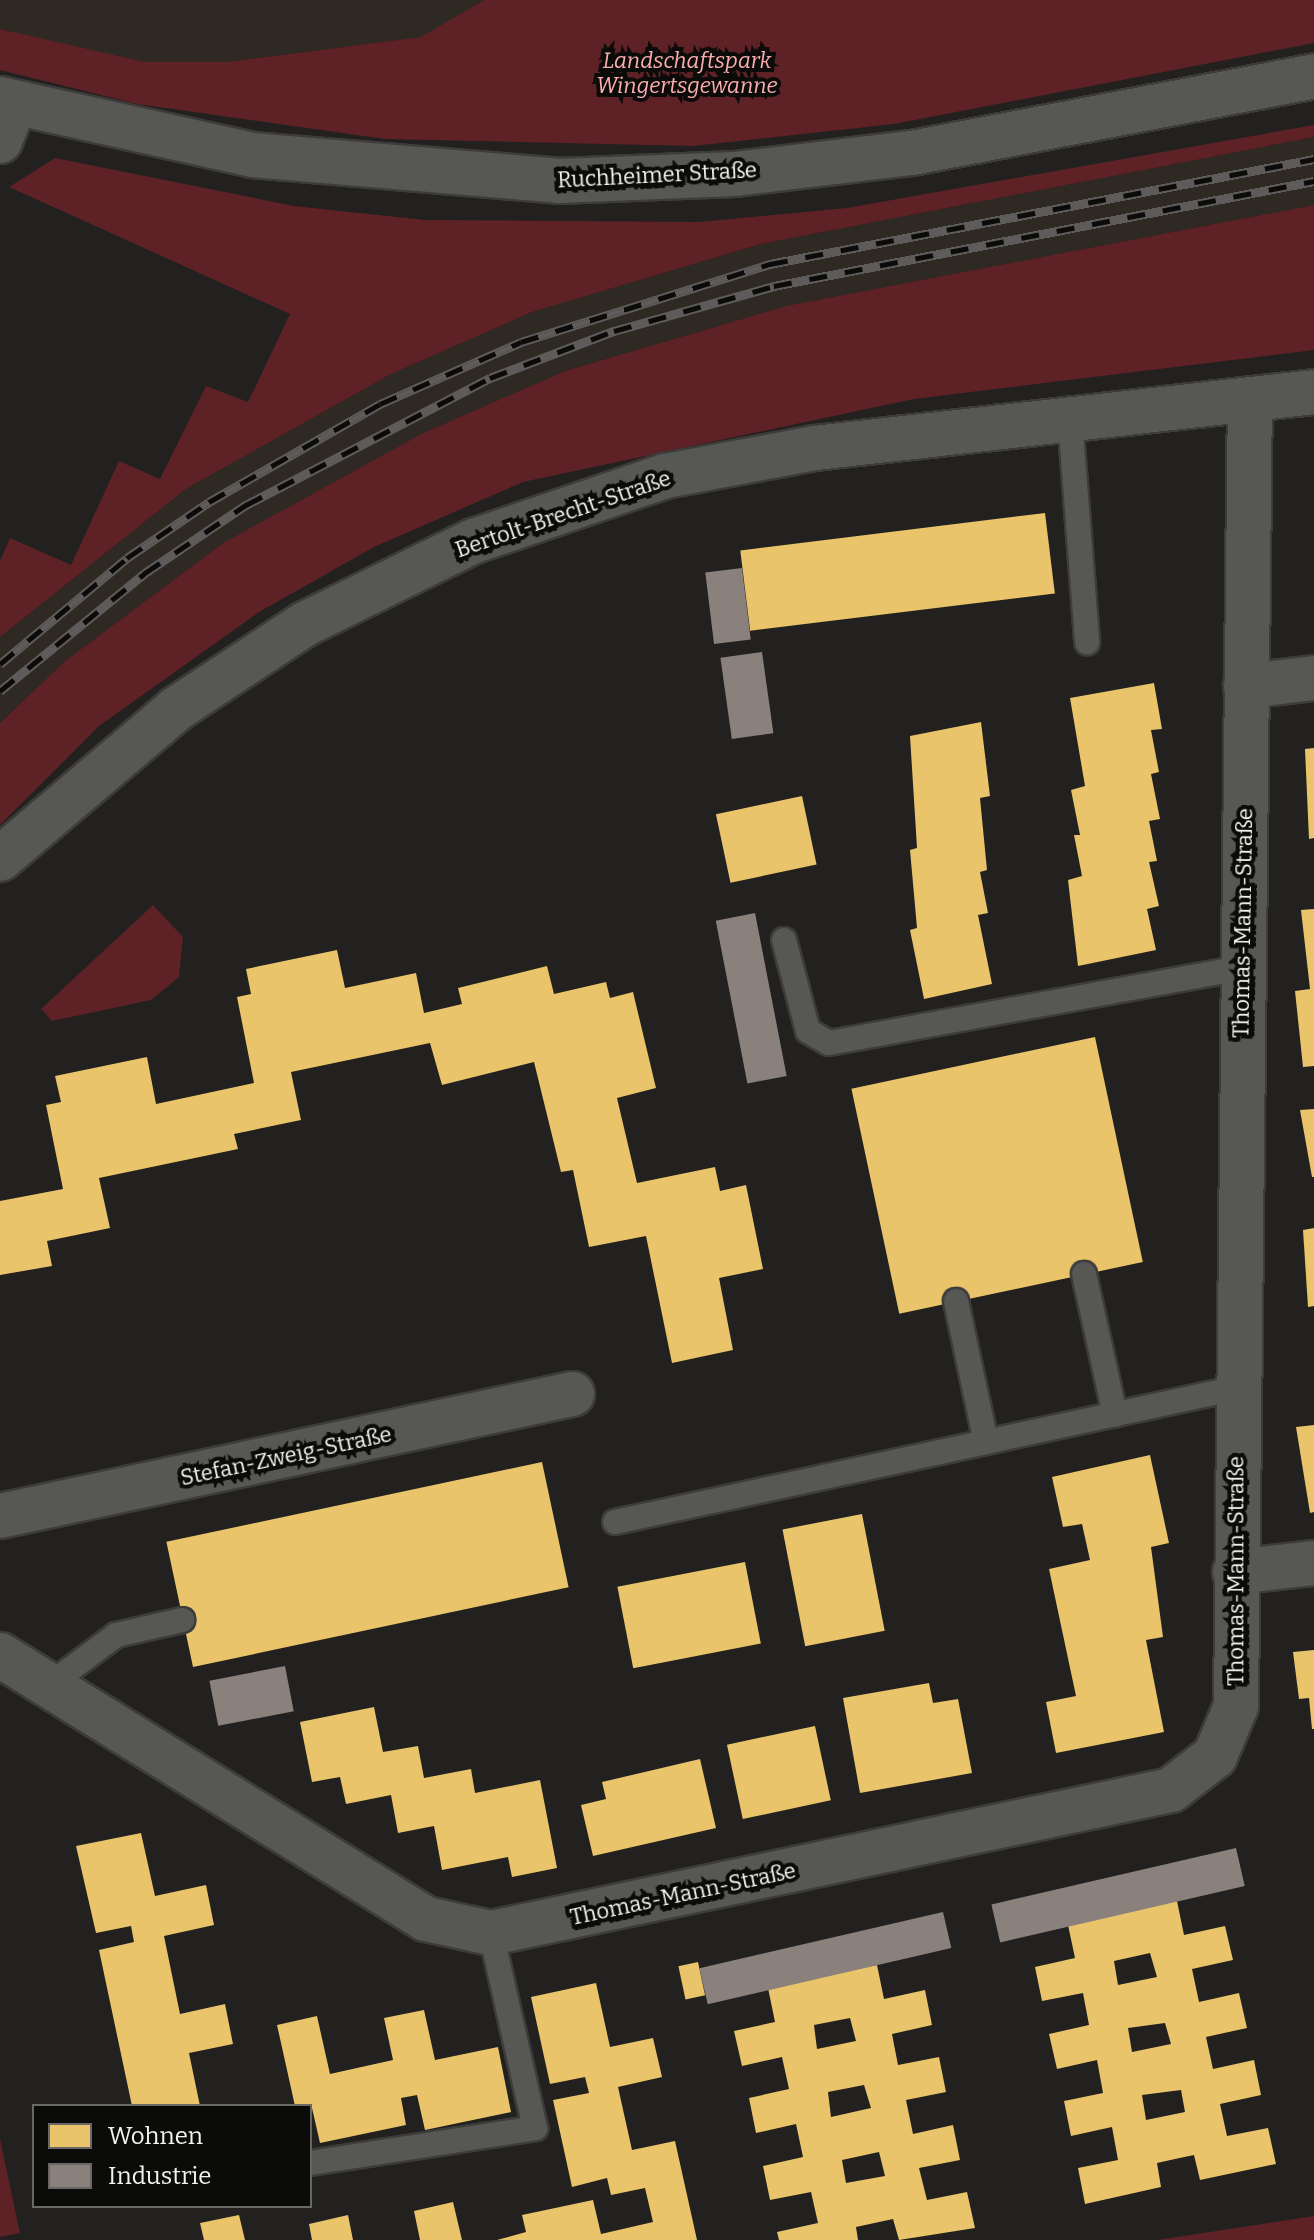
<!DOCTYPE html>
<meta charset="utf-8">
<style>
body{margin:0}
#map{position:relative;width:1314px;height:2240px;overflow:hidden;background:#22211f;font-family:Bitter,serif}
div>[style]{position:absolute}
.built>*{inset:0;background:#2e2922}
.green>*{inset:0;background:#5d2126}
.homes>*{inset:0;background:#e9c46a;transform-origin:0 0}
.industry>*{inset:0;background:#8a817c;transform-origin:0 0}
.roads{filter:drop-shadow(2px 0 #3d3c3b) drop-shadow(-2px 0 #3d3c3b) drop-shadow(0 2px #3d3c3b) drop-shadow(0 -2px #3d3c3b)}
.service>*{height:24px;margin:-12px;padding:0 12px;transform-origin:12px;border-radius:12px;background:#575755}
.minor>*{height:44px;margin:-22px;padding:0 22px;transform-origin:22px;border-radius:22px;background:#575755}
.tertiary>*{height:44px;margin:-22px;padding:0 22px;transform-origin:22px;border-radius:22px;background:#575755}
.rail>*{height:9px;margin-top:-4.5px;transform-origin:0;background:repeating-linear-gradient(90deg,#0b0b09 0 18px,#5e5c5b 0 36px);box-sizing:border-box;border-block:2px solid #5e5c5b}
span{translate:-50% -50%;white-space:nowrap;text-align:center;line-height:1.15;-webkit-text-stroke:8px #0b0b09;paint-order:stroke}
.park-label{font-size:22px;color:#fcaeae;font-style:italic}
.street-label{font-size:22px;color:#f5f3f2}
.legend{position:absolute;left:32px;top:2104px;width:280px;height:104px;box-sizing:border-box;background:#0b0b09;border:2px solid #696866;margin:0;padding:10px 14px;list-style:none;font-size:24px;color:#f5f3f2}
.legend li{display:flex;align-items:center;gap:16px;height:40px}
.legend b{width:40px;border:2px solid #696866}
</style>
<div id="map">
<div class="built">
<i style="clip-path:polygon(0 0,484px 0,422px 37px,227px 62px,145px 62px,15px 33px,0 29px)"></i>
<i style="clip-path:polygon(1314px 137px,1314px 205px,786px 306px,565px 371px,423px 433px,223px 543px,65px 661px,0 723px,0 637px,186px 489px,391px 374px,532px 312px,761px 244px)"></i>
</div>
<div class="green">
<i style="clip-path:polygon(484px 0,1314px 0,1314px 43px,894px 124px,693px 146px,385px 139px,137px 104px,0 70px,0 29px,145px 62px,227px 62px,421px 37px)"></i>
<i style="clip-path:polygon(1314px 125px,1314px 137px,761px 244px,532px 312px,391px 374px,186px 489px,0 637px,0 561px,10px 538px,71px 565px,119px 461px,160px 479px,206px 386px,248px 402px,290px 314px,9px 187px,55px 158px,294px 206px,425px 220px,699px 222px,847px 208px)"></i>
<i style="clip-path:polygon(1314px 205px,1314px 350px,914px 399px,523px 482px,374px 547px,259px 612px,99px 726px,0 825px,0 723px,65px 661px,223px 543px,423px 433px,565px 371px,786px 306px)"></i>
<i style="clip-path:polygon(153px 905px,183px 937px,179px 977px,151px 1000px,52px 1021px,41px 1009px)"></i>
<i style="clip-path:polygon(0 2139px,20px 2233px,0 2237px)"></i>
<i style="clip-path:polygon(1314px 2216px,1314px 2240px,1157px 2240px)"></i>
</div>
<div class="homes">
<i style="left:1045px;top:513px;width:81px;height:307px;rotate:83deg"></i>
<i style="clip-path:polygon(1154px 683px,1162px 729px,1151px 730px,1159px 772px,1151px 774px,1160px 819px,1149px 821px,1157px 861px,1149px 862px,1159px 906px,1147px 909px,1156px 950px,1078px 966px,1068px 880px,1082px 876px,1074px 835px,1080px 835px,1071px 790px,1085px 786px,1070px 698px)"></i>
<i style="clip-path:polygon(981px 722px,990px 796px,980px 798px,987px 870px,980px 872px,988px 913px,978px 915px,992px 984px,924px 999px,910px 930px,917px 928px,910px 850px,917px 848px,910px 736px)"></i>
<i style="clip-path:polygon(1314px 748px,1314px 838px,1309px 839px,1305px 749px)"></i>
<i style="left:802px;top:796px;width:70px;height:88px;rotate:78deg"></i>
<i style="clip-path:polygon(1314px 909px,1314px 1066px,1303px 1067px,1295px 991px,1310px 989px,1301px 910px)"></i>
<i style="clip-path:polygon(337px 950px,345px 988px,416px 973px,424px 1013px,462px 1004px,458px 988px,547px 966px,554px 994px,606px 982px,610px 998px,633px 992px,656px 1088px,617px 1098px,637px 1183px,715px 1167px,720px 1191px,746px 1185px,763px 1269px,719px 1278px,733px 1350px,672px 1363px,646px 1236px,589px 1247px,573px 1170px,561px 1172px,534px 1062px,442px 1085px,430px 1043px,291px 1072px,301px 1120px,234px 1134px,238px 1149px,99px 1178px,110px 1228px,47px 1241px,52px 1266px,0 1275px,0 1201px,63px 1189px,46px 1105px,61px 1102px,55px 1076px,147px 1057px,156px 1104px,254px 1083px,237px 997px,251px 994px,246px 969px)"></i>
<i style="left:1095px;top:1037px;width:230px;height:249px;rotate:78deg"></i>
<i style="clip-path:polygon(1314px 1109px,1314px 1177px,1312px 1177px,1300px 1110px)"></i>
<i style="clip-path:polygon(1314px 1228px,1314px 1306px,1308px 1307px,1303px 1230px)"></i>
<i style="clip-path:polygon(1314px 1425px,1314px 1512px,1310px 1513px,1296px 1427px)"></i>
<i style="clip-path:polygon(1150px 1455px,1169px 1543px,1151px 1547px,1163px 1637px,1146px 1640px,1164px 1732px,1056px 1753px,1046px 1702px,1076px 1696px,1049px 1569px,1090px 1560px,1082px 1524px,1063px 1527px,1052px 1477px)"></i>
<i style="left:542px;top:1462px;width:128px;height:384px;rotate:78deg"></i>
<i style="left:862px;top:1514px;width:119px;height:81px;rotate:79deg"></i>
<i style="left:745px;top:1562px;width:83px;height:130px;rotate:79deg"></i>
<i style="clip-path:polygon(1314px 1650px,1314px 1729px,1312px 1729px,1309px 1698px,1299px 1699px,1293px 1652px)"></i>
<i style="clip-path:polygon(929px 1683px,933px 1703px,958px 1699px,972px 1773px,860px 1793px,843px 1698px)"></i>
<i style="clip-path:polygon(374px 1707px,383px 1752px,418px 1746px,424px 1778px,471px 1769px,475px 1793px,540px 1780px,557px 1868px,512px 1877px,508px 1857px,442px 1870px,434px 1826px,398px 1833px,391px 1795px,346px 1804px,340px 1777px,312px 1782px,300px 1722px)"></i>
<i style="left:815px;top:1726px;width:76px;height:90px;rotate:78deg"></i>
<i style="clip-path:polygon(700px 1759px,716px 1828px,593px 1856px,581px 1805px,606px 1799px,602px 1782px)"></i>
<i style="clip-path:polygon(141px 1833px,155px 1896px,206px 1885px,214px 1925px,164px 1936px,180px 2014px,225px 2004px,233px 2044px,189px 2053px,200px 2106px,132px 2106px,99px 1950px,134px 1942px,131px 1926px,96px 1933px,76px 1846px)"></i>
<i style="clip-path:polygon(evenodd,1177px 1901px,1184px 1935px,1225px 1926px,1233px 1960px,1192px 1969px,1199px 2002px,1239px 1993px,1247px 2028px,1206px 2037px,1213px 2069px,1254px 2060px,1261px 2095px,1220px 2104px,1227px 2136px,1268px 2128px,1276px 2164px,1200px 2180px,1194px 2155px,1175px 2159px,1157px 2163px,1161px 2187px,1085px 2204px,1078px 2168px,1118px 2160px,1112px 2127px,1071px 2136px,1064px 2101px,1103px 2093px,1097px 2060px,1057px 2069px,1049px 2034px,1089px 2025px,1083px 1993px,1042px 2001px,1035px 1967px,1075px 1958px,1068px 1925px,1177px 1901px,1150px 1953px,1157px 1977px,1118px 1985px,1114px 1961px,1150px 1953px,1177px 1901px,1165px 2023px,1171px 2044px,1132px 2052px,1128px 2028px,1165px 2023px,1177px 1901px,1181px 2090px,1185px 2112px,1146px 2120px,1142px 2095px,1181px 2090px)"></i>
<i style="left:698px;top:1962px;width:34px;height:20px;rotate:78deg"></i>
<i style="clip-path:polygon(evenodd,877px 1965px,884px 1999px,925px 1990px,932px 2025px,892px 2034px,898px 2065px,939px 2057px,946px 2092px,906px 2100px,913px 2134px,953px 2125px,960px 2160px,919px 2168px,927px 2200px,967px 2192px,975px 2228px,899px 2240px,893px 2219px,856px 2227px,858px 2240px,779px 2240px,777px 2232px,818px 2223px,811px 2192px,770px 2200px,763px 2166px,803px 2157px,796px 2124px,756px 2133px,749px 2098px,789px 2089px,782px 2057px,742px 2066px,734px 2031px,775px 2022px,768px 1988px,877px 1965px,850px 2018px,856px 2041px,817px 2049px,814px 2025px,850px 2018px,877px 1965px,864px 2085px,871px 2108px,831px 2117px,828px 2092px,864px 2085px,877px 1965px,879px 2152px,885px 2176px,846px 2183px,842px 2160px,879px 2152px)"></i>
<i style="clip-path:polygon(596px 1983px,610px 2047px,653px 2038px,662px 2077px,618px 2087px,632px 2150px,675px 2141px,697px 2240px,497px 2240px,526px 2232px,522px 2215px,593px 2200px,601px 2234px,653px 2222px,645px 2188px,611px 2195px,607px 2178px,572px 2187px,553px 2100px,589px 2093px,585px 2077px,550px 2084px,531px 1997px)"></i>
<i style="clip-path:polygon(424px 2010px,435px 2060px,498px 2047px,511px 2112px,425px 2130px,417px 2095px,401px 2098px,406px 2125px,320px 2143px,312px 2108px,295px 2106px,277px 2025px,317px 2016px,330px 2074px,393px 2060px,384px 2018px)"></i>
<i style="clip-path:polygon(453px 2202px,462px 2240px,420px 2240px,414px 2211px)"></i>
<i style="clip-path:polygon(239px 2215px,245px 2240px,204px 2240px,200px 2223px)"></i>
<i style="clip-path:polygon(348px 2215px,353px 2240px,312px 2240px,309px 2224px)"></i>
</div>
<div class="industry">
<i style="left:742px;top:568px;width:72px;height:37px;rotate:83deg"></i>
<i style="left:762px;top:652px;width:82px;height:42px;rotate:82deg"></i>
<i style="left:755px;top:913px;width:166px;height:40px;rotate:79deg"></i>
<i style="left:285px;top:1666px;width:46px;height:77px;rotate:79deg"></i>
<i style="left:1236px;top:1848px;width:39px;height:251px;rotate:77deg"></i>
<i style="left:943px;top:1912px;width:37px;height:250px;rotate:77deg"></i>
</div>
<div class="roads">
<div class="service">
<i style="left:1070px;top:419px;width:224px;rotate:85.6deg"></i>
<i style="left:784px;top:940px;width:94px;rotate:75.2deg"></i>
<i style="left:808px;top:1031px;width:24px;rotate:30deg"></i>
<i style="left:829px;top:1043px;width:420px;rotate:-10.3deg"></i>
<i style="left:1084px;top:1274px;width:144px;rotate:77.6deg"></i>
<i style="left:956px;top:1301px;width:144px;rotate:78deg"></i>
<i style="left:615px;top:1522px;width:636px;rotate:-12.16deg"></i>
<i style="left:49px;top:1685px;width:84px;rotate:-36.7deg"></i>
<i style="left:116px;top:1635px;width:68px;rotate:-12.8deg"></i>
<i style="left:310px;top:2163px;width:228px;rotate:-8.8deg"></i>
<i style="left:535px;top:2128px;width:200px;rotate:-102.7deg"></i>
</div>
<div class="minor">
<i style="left:0;top:141px;width:41px;rotate:-68.5deg"></i>
<i style="left:1246px;top:686px;width:68px;rotate:-6.7deg"></i>
<i style="left:0;top:859px;width:231px;rotate:-40.4deg"></i>
<i style="left:176px;top:709px;width:154px;rotate:-33.4deg"></i>
<i style="left:305px;top:624px;width:188px;rotate:-26.2deg"></i>
<i style="left:474px;top:541px;width:202px;rotate:-18.8deg"></i>
<i style="left:665px;top:476px;width:153px;rotate:-10.6deg"></i>
<i style="left:815px;top:448px;width:502px;rotate:-6.4deg"></i>
<i style="left:0;top:1516px;width:585px;rotate:-12.04deg"></i>
<i style="left:1235px;top:1572px;width:80px;rotate:-6.5deg"></i>
<i style="left:0;top:1655px;width:501px;rotate:31.79deg"></i>
<i style="left:426px;top:1919px;width:66px;rotate:12.2deg"></i>
<i style="left:491px;top:1933px;width:695px;rotate:-11.88deg"></i>
<i style="left:1171px;top:1790px;width:56px;rotate:-37.7deg"></i>
<i style="left:1215px;top:1756px;width:54px;rotate:-67.2deg"></i>
<i style="left:1236px;top:1706px;width:1307px;rotate:-89.39deg"></i>
</div>
<div class="tertiary">
<i style="left:0;top:99px;width:258px;rotate:12.5deg"></i>
<i style="left:252px;top:155px;width:308px;rotate:4.8deg"></i>
<i style="left:559px;top:181px;width:176px;rotate:-2.3deg"></i>
<i style="left:735px;top:174px;width:178px;rotate:-6.8deg"></i>
<i style="left:912px;top:153px;width:409px;rotate:-10.8deg"></i>
</div>
</div>
<div class="rail">
<i style="left:0;top:664px;width:165px;rotate:-39.8deg"></i>
<i style="left:127px;top:558px;width:99px;rotate:-34.3deg"></i>
<i style="left:209px;top:502px;width:197px;rotate:-29.8deg"></i>
<i style="left:380px;top:404px;width:154px;rotate:-23.7deg"></i>
<i style="left:521px;top:342px;width:261px;rotate:-17.4deg"></i>
<i style="left:770px;top:264px;width:554px;rotate:-10.92deg"></i>
<i style="left:0;top:691px;width:187px;rotate:-39.1deg"></i>
<i style="left:145px;top:573px;width:122px;rotate:-34deg"></i>
<i style="left:246px;top:505px;width:275px;rotate:-27.5deg"></i>
<i style="left:490px;top:378px;width:133px;rotate:-20.8deg"></i>
<i style="left:614px;top:331px;width:166px;rotate:-15.7deg"></i>
<i style="left:774px;top:286px;width:550px;rotate:-11deg"></i>
</div>
<div class="park-label">
<span style="left:687px;top:73px">Landschaftspark<br>Wingertsgewanne</span>
</div>
<div class="street-label">
<span style="left:657px;top:175px;rotate:-3deg">Ruchheimer Straße</span>
<span style="left:563px;top:514px;rotate:-19deg">Bertolt-Brecht-Straße</span>
<span style="left:1243px;top:923px;rotate:-89deg">Thomas-Mann-Straße</span>
<span style="left:286px;top:1456px;rotate:-12deg">Stefan-Zweig-Straße</span>
<span style="left:1236px;top:1571px;rotate:-90deg">Thomas-Mann-Straße</span>
<span style="left:683px;top:1894px;rotate:-12deg">Thomas-Mann-Straße</span>
</div>
<ul class="legend">
<li><b style="height:22px;background:#e9c46a"></b>Wohnen</li>
<li><b style="height:22px;background:#8a817c"></b>Industrie</li>
</ul>
</div>
